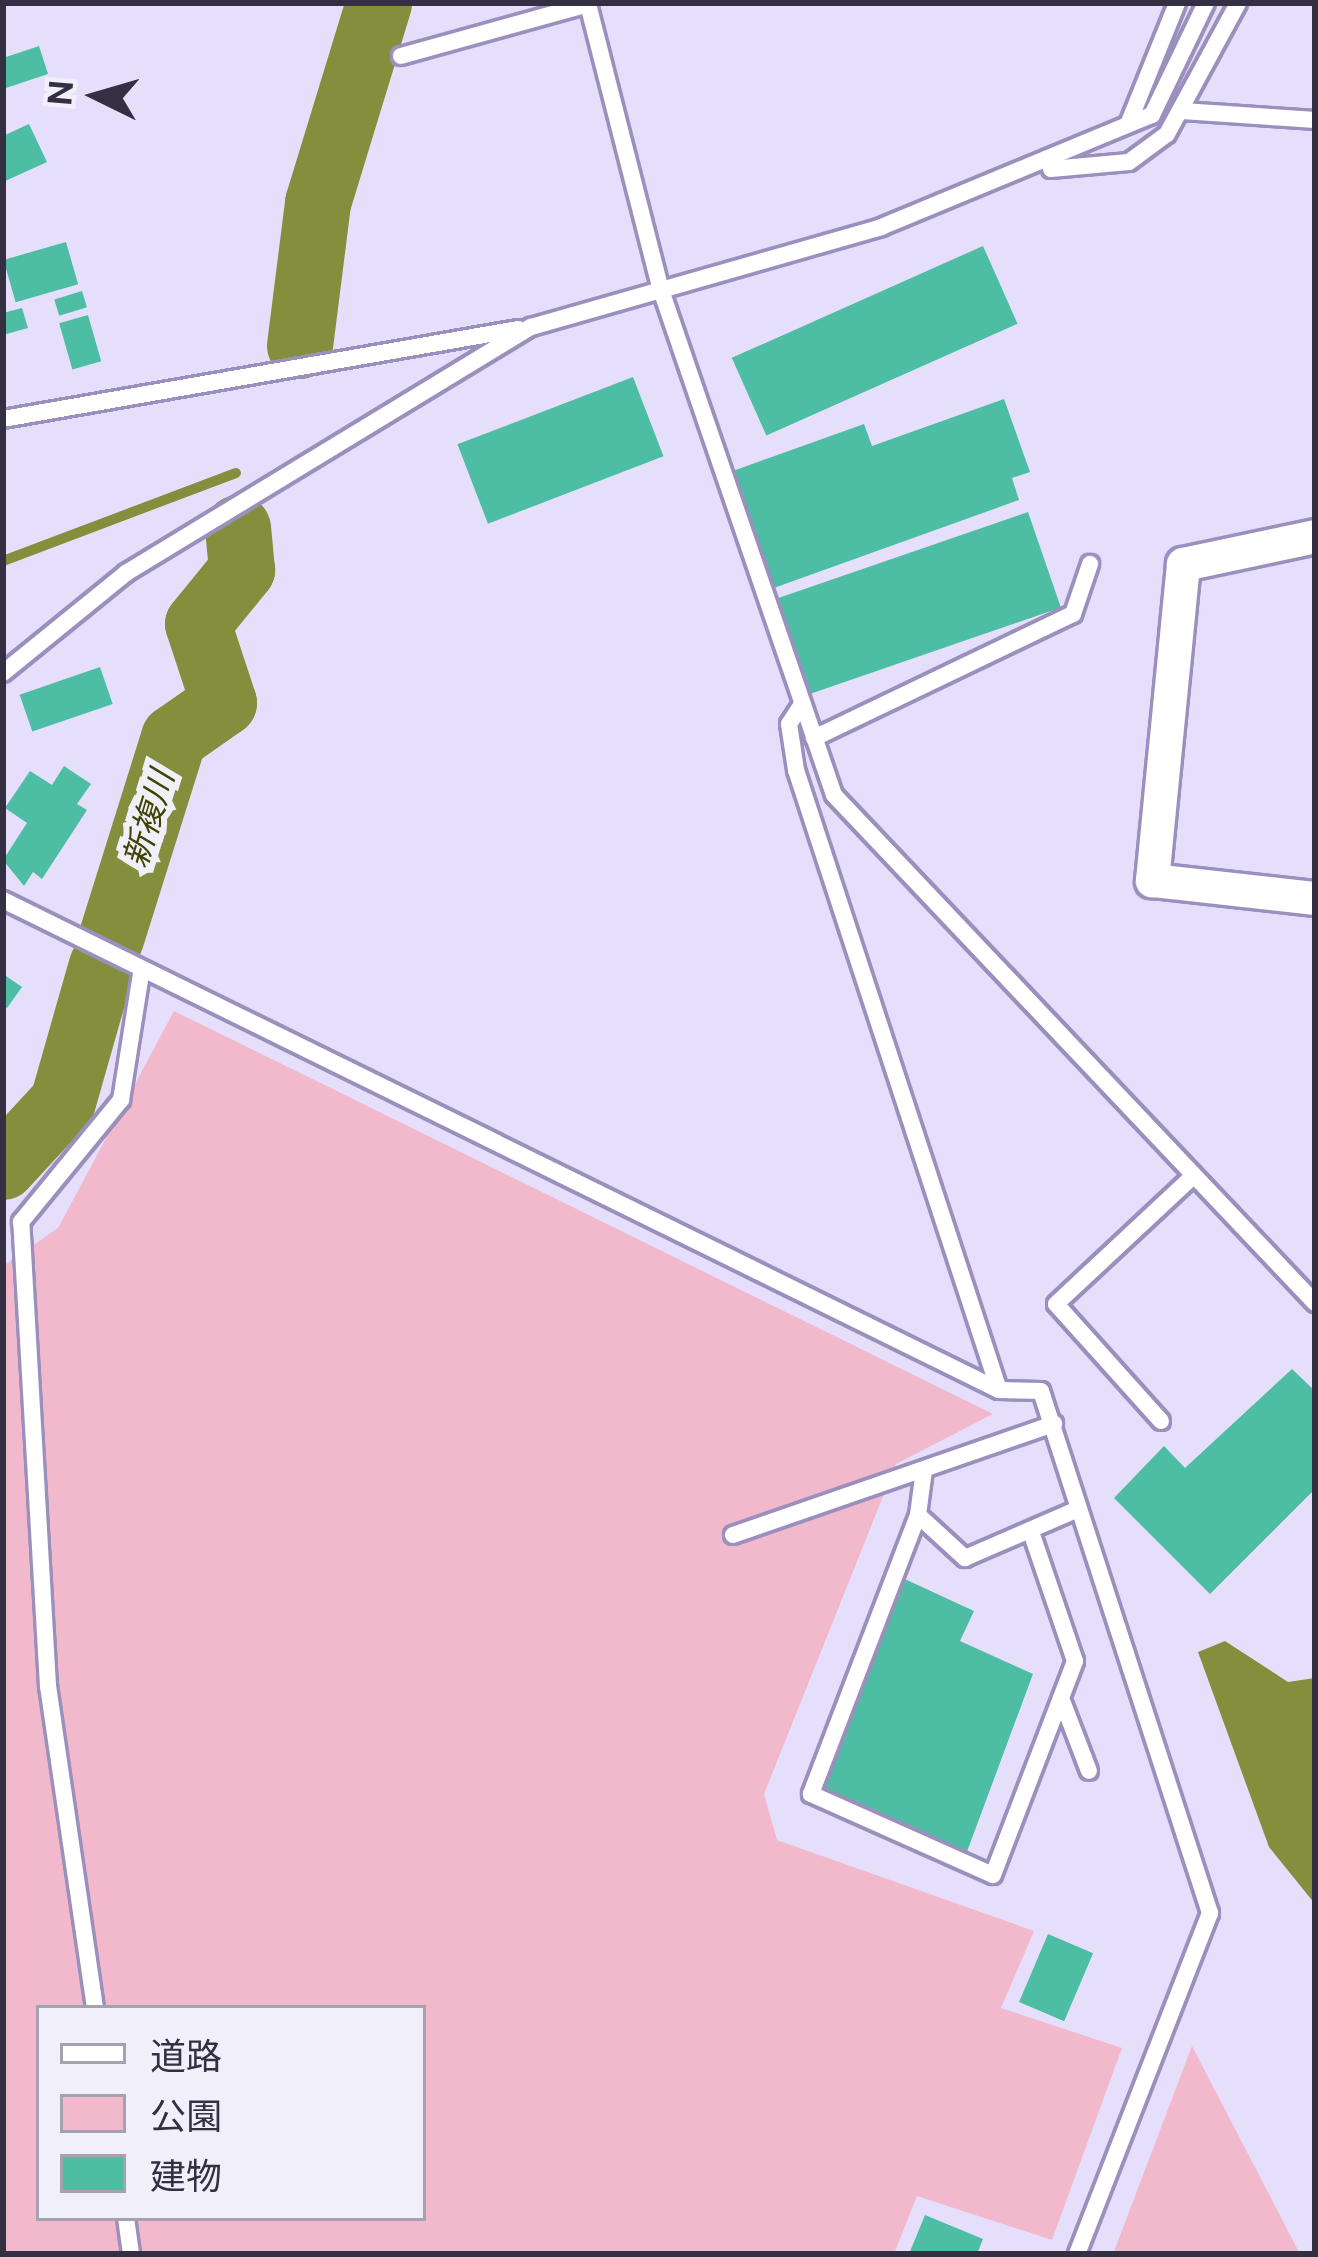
<!DOCTYPE html>
<meta charset="utf-8">
<style>
body{margin:0}
#map{position:relative;width:1318px;height:2257px;overflow:hidden;background:#e6dffc;font-family:"Public Sans","Noto Sans JP",sans-serif}
div>[style]{position:absolute}
.green>*{inset:0;background:#f2b9cd}
.water>*{inset:0;background:#838f3c}
.stream>*{height:10px;margin:-5px;padding:0 5px;transform-origin:5px;border-radius:5px;background:#838f3c}
.river>*{height:66px;margin:-33px;padding:0 33px;transform-origin:33px;border-radius:33px;background:#838f3c}
.building>*{inset:0;background:#4dbda4;transform-origin:0 0}
.roads{filter:drop-shadow(3px 0 #9b90bd) drop-shadow(-3px 0 #9b90bd) drop-shadow(0 3px #9b90bd) drop-shadow(0 -3px #9b90bd)}
.service>*{height:16px;margin:-8px;padding:0 8px;transform-origin:8px;border-radius:8px;background:#fff}
.minor>*{height:33px;margin:-16.5px;padding:0 16.5px;transform-origin:16.5px;border-radius:16.5px;background:#fff}
span{translate:-50% -50%;white-space:nowrap;text-align:center;line-height:1.15;-webkit-text-stroke:12px #f1eff9;paint-order:stroke}
.water-label{font-size:33px;color:#3e4503;font-style:italic}
.frame{position:absolute;inset:0;border:6px solid #342f42;pointer-events:none}
.legend{position:absolute;left:36px;top:2005px;width:390px;height:216px;box-sizing:border-box;background:#f1eff9;border:3px solid #a5a2b0;margin:0;padding:15px 21px;list-style:none;font-size:36px;color:#342f42}
.legend li{display:flex;align-items:center;gap:24px;height:60px}
.legend b{width:60px;border:3px solid #a5a2b0}
.north{position:absolute;left:36px;top:36px;width:120px;height:120px;-webkit-text-stroke:9px #f1eff9;paint-order:stroke;rotate:275deg;font-size:33px;font-weight:700;line-height:48px;text-align:center;color:#342f42}
.north::after{content:'';display:block;margin:auto;width:42px;height:54px;background:#342f42;clip-path:polygon(50% 0,100% 100%,50% 72%,0 100%)}
</style>
<div id="map">
<div class="green">
<i style="clip-path:polygon(evenodd,174px 1011px,993px 1414px,896px 1464px,764px 1794px,777px 1840px,1034px 1931px,1001px 2008px,1122px 2048px,1052px 2240px,917px 2196px,894px 2254px,3px 2254px,3px 1266px,58px 1228px,174px 1011px,39px 2008px,423px 2008px,423px 2218px,39px 2218px,39px 2008px)"></i>
<i style="clip-path:polygon(1192px 2046px,1300px 2254px,1113px 2254px)"></i>
</div>
<div class="water">
<i style="clip-path:polygon(1225px 1641px,1288px 1682px,1315px 1678px,1315px 1904px,1269px 1847px,1198px 1652px)"></i>
</div>
<div class="stream">
<i style="left:3px;top:561px;width:249px;rotate:-20.7deg"></i>
</div>
<div class="river">
<i style="left:300px;top:346px;width:144px;rotate:-82.8deg"></i>
<i style="left:318px;top:203px;width:209px;rotate:-73deg"></i>
<i style="left:111px;top:939px;width:211px;rotate:-72.6deg"></i>
<i style="left:174px;top:738px;width:61px;rotate:-35deg"></i>
<i style="left:224px;top:703px;width:83px;rotate:-108.2deg"></i>
<i style="left:198px;top:624px;width:70px;rotate:-50.8deg"></i>
<i style="left:242px;top:570px;width:42px;rotate:-95.4deg"></i>
<i style="left:3px;top:1167px;width:88px;rotate:-47.3deg"></i>
<i style="left:63px;top:1102px;width:142px;rotate:-74.1deg"></i>
</div>
<div class="building">
<i style="clip-path:polygon(39px 46px,48px 74px,3px 89px,3px 58px)"></i>
<i style="clip-path:polygon(29px 124px,47px 162px,3px 182px,3px 136px)"></i>
<i style="left:66px;top:242px;width:44px;height:65px;rotate:74deg"></i>
<i style="left:983px;top:246px;width:85px;height:275px;rotate:66deg"></i>
<i style="left:82px;top:291px;width:17px;height:29px;rotate:73deg"></i>
<i style="clip-path:polygon(22px 308px,28px 328px,3px 335px,3px 313px)"></i>
<i style="left:88px;top:315px;width:48px;height:30px;rotate:74deg"></i>
<i style="left:633px;top:377px;width:85px;height:188px;rotate:69deg"></i>
<i style="clip-path:polygon(1004px 399px,1030px 472px,1012px 478px,1019px 500px,771px 589px,730px 472px,864px 424px,872px 446px)"></i>
<i style="left:1028px;top:512px;width:101px;height:264px;rotate:71deg"></i>
<i style="left:100px;top:667px;width:39px;height:85px;rotate:71deg"></i>
<i style="clip-path:polygon(64px 766px,91px 784px,77px 804px,87px 810px,42px 879px,33px 872px,24px 886px,3px 860px,27px 823px,5px 808px,30px 771px,52px 785px)"></i>
<i style="clip-path:polygon(3px 974px,22px 987px,7px 1008px,3px 1005px)"></i>
<i style="clip-path:polygon(1292px 1369px,1315px 1391px,1315px 1489px,1210px 1594px,1114px 1498px,1164px 1446px,1185px 1468px)"></i>
<i style="clip-path:polygon(896px 1575px,974px 1611px,960px 1641px,1033px 1674px,965px 1857px,813px 1793px)"></i>
<i style="left:1048px;top:1934px;width:49px;height:74px;rotate:23deg"></i>
<i style="clip-path:polygon(925px 2215px,983px 2239px,977px 2254px,909px 2254px)"></i>
</div>
<div class="roads">
<div class="service">
<i style="left:401px;top:56px;width:194px;rotate:-15.5deg"></i>
<i style="left:588px;top:4px;width:292px;rotate:75.7deg"></i>
<i style="left:660px;top:287px;width:537px;rotate:71.09deg"></i>
<i style="left:834px;top:795px;width:700px;rotate:46.56deg"></i>
<i style="left:1183px;top:111px;width:132px;rotate:3.9deg"></i>
<i style="left:1129px;top:122px;width:128px;rotate:-68deg"></i>
<i style="left:1051px;top:169px;width:78px;rotate:-5.1deg"></i>
<i style="left:1129px;top:162px;width:47px;rotate:-36.4deg"></i>
<i style="left:1167px;top:134px;width:149px;rotate:-61.5deg"></i>
<i style="left:3px;top:419px;width:523px;rotate:-9.91deg"></i>
<i style="left:3px;top:673px;width:159px;rotate:-39.1deg"></i>
<i style="left:126px;top:573px;width:474px;rotate:-31.3deg"></i>
<i style="left:531px;top:327px;width:364px;rotate:-15.9deg"></i>
<i style="left:881px;top:227px;width:293px;rotate:-22.5deg"></i>
<i style="left:1152px;top:115px;width:124px;rotate:-64.3deg"></i>
<i style="left:802px;top:704px;width:24px;rotate:123deg"></i>
<i style="left:789px;top:724px;width:47px;rotate:81.3deg"></i>
<i style="left:796px;top:770px;width:652px;rotate:71.87deg"></i>
<i style="left:999px;top:1390px;width:42px;rotate:1.4deg"></i>
<i style="left:1041px;top:1391px;width:549px;rotate:72.06deg"></i>
<i style="left:1210px;top:1913px;width:366px;rotate:111.3deg"></i>
<i style="left:814px;top:738px;width:287px;rotate:-25.6deg"></i>
<i style="left:1073px;top:614px;width:53px;rotate:-71.2deg"></i>
<i style="left:3px;top:900px;width:1110px;rotate:26.2deg"></i>
<i style="left:1161px;top:1421px;width:157px;rotate:-131.9deg"></i>
<i style="left:1056px;top:1304px;width:183px;rotate:-43deg"></i>
<i style="left:924px;top:1470px;width:45px;rotate:97.6deg"></i>
<i style="left:918px;top:1515px;width:299px;rotate:111deg"></i>
<i style="left:811px;top:1794px;width:199px;rotate:24deg"></i>
<i style="left:993px;top:1875px;width:229px;rotate:-69deg"></i>
<i style="left:1075px;top:1661px;width:133px;rotate:-108.8deg"></i>
<i style="left:918px;top:1515px;width:64px;rotate:42.5deg"></i>
<i style="left:965px;top:1558px;width:123px;rotate:-23.4deg"></i>
<i style="left:733px;top:1535px;width:340px;rotate:-19.1deg"></i>
<i style="left:1061px;top:1698px;width:78px;rotate:69deg"></i>
<i style="left:95px;top:2008px;width:325px;rotate:-98.3deg"></i>
<i style="left:48px;top:1686px;width:465px;rotate:-93.3deg"></i>
<i style="left:21px;top:1222px;width:158px;rotate:-50.7deg"></i>
<i style="left:121px;top:1100px;width:128px;rotate:-81deg"></i>
<i style="left:126px;top:2218px;width:36px;rotate:82deg"></i>
</div>
<div class="minor">
<i style="left:1315px;top:536px;width:135px;rotate:168deg"></i>
<i style="left:1183px;top:564px;width:318px;rotate:95.6deg"></i>
<i style="left:1152px;top:880px;width:164px;rotate:6.3deg"></i>
</div>
</div>
<div class="water-label">
<span style="left:149px;top:819px;rotate:-73deg">新複川</span>
</div>
<div class="frame"></div>
<ul class="legend">
<li><b style="height:15px;background:#fff"></b>道路</li>
<li><b style="height:33px;background:#f2b9cd"></b>公園</li>
<li><b style="height:33px;background:#4dbda4"></b>建物</li>
</ul>
<div class="north">N</div>
</div>
